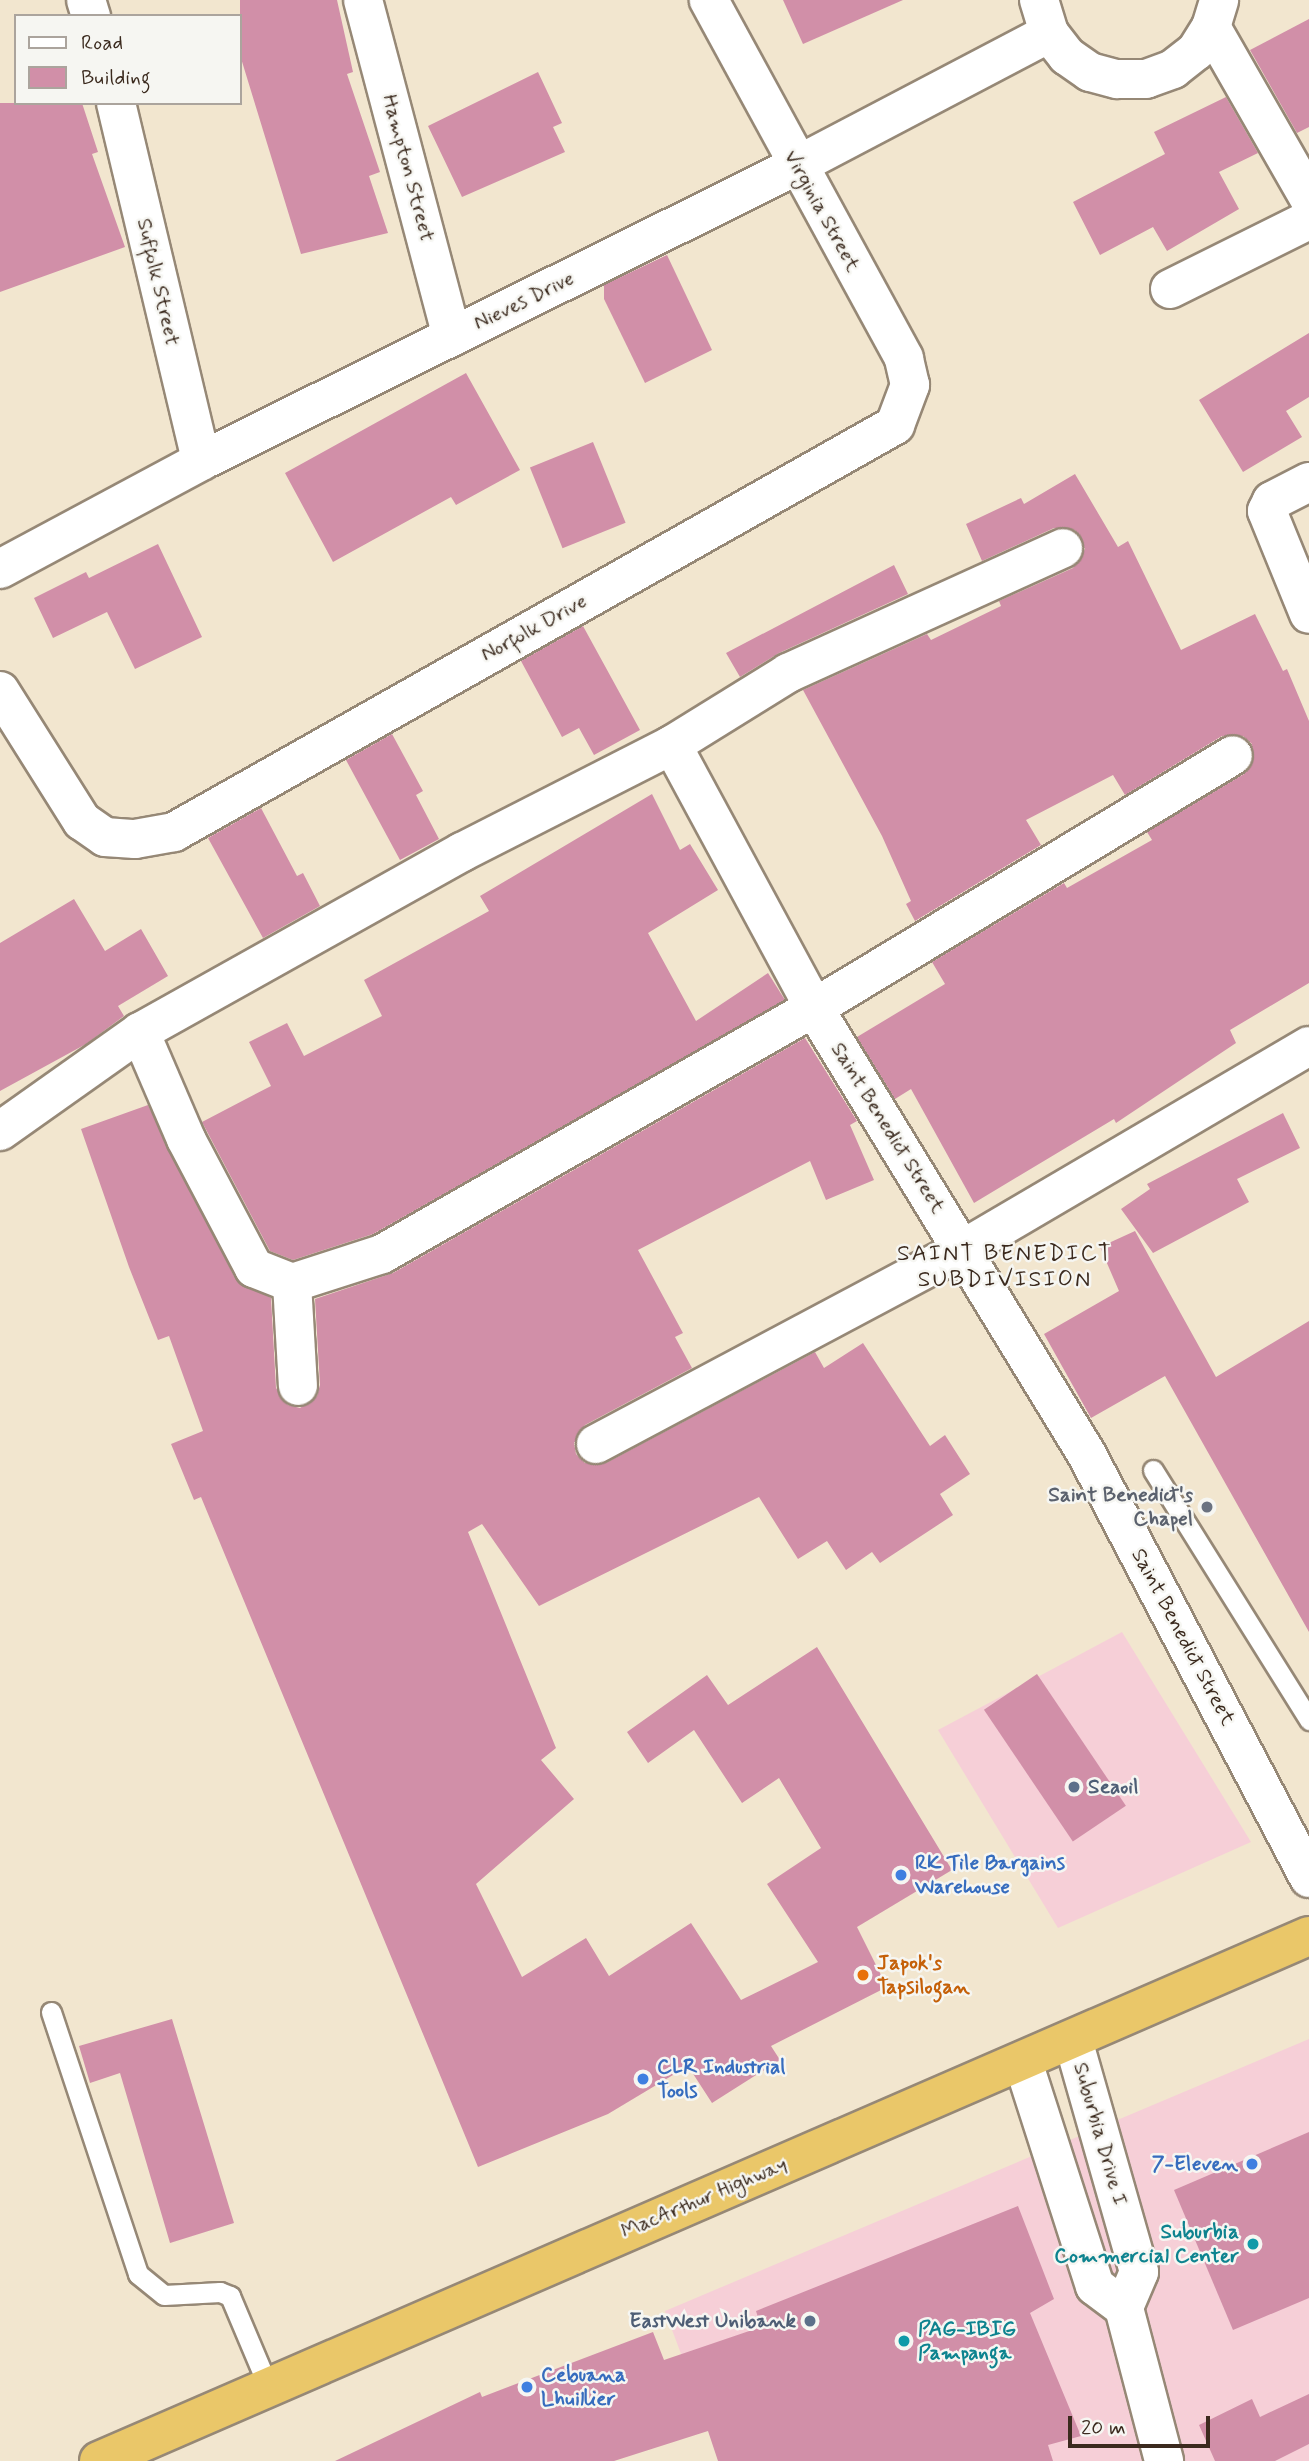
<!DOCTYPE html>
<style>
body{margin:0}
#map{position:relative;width:1309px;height:2461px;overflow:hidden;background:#f2e6cf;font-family:Mynerve,sans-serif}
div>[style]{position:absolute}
.built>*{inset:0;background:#f6cfd7}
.building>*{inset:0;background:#d18fa8;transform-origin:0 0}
.roads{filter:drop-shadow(2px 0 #968876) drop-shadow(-2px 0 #968876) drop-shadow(0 2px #968876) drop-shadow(0 -2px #968876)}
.lane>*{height:19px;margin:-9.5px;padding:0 9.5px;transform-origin:9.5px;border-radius:9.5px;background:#fff}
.street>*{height:38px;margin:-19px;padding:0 19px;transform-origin:19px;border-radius:19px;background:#fff}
.highway>*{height:38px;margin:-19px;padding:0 19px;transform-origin:19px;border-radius:19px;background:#eac769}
.dots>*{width:19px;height:19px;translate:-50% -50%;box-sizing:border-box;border:4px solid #f6f6f2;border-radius:50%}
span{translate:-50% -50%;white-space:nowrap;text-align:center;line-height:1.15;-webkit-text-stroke:5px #f6f6f2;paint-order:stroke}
.street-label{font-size:21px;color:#3b2a1e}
.worship-label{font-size:21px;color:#5b616d;font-weight:700}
.right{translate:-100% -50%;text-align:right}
.service-label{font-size:21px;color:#4e5e75;font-weight:700}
.left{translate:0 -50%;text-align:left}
.shop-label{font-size:21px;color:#366cbe;font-weight:700}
.food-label{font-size:21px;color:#c56008;font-weight:700}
.culture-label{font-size:21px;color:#0d838f;font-weight:700}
.neighbourhood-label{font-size:23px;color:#3b2a1e;letter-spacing:2px}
.legend{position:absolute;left:14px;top:14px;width:228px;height:91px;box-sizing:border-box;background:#f6f6f2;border:2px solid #aba49d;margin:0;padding:9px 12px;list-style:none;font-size:21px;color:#3b2a1e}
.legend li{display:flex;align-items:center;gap:14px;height:35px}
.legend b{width:35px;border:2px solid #aba49d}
.scale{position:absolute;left:1068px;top:2416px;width:142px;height:32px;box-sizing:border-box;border:4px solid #3b2a1e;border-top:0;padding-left:9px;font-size:21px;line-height:24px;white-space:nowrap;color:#3b2a1e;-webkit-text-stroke:5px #f6f6f2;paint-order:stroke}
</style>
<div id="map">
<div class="built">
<i style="clip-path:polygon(1122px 1632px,1251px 1842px,1058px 1928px,938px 1730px)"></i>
<i style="clip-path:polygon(1309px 2039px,1309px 2461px,721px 2461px,665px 2311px)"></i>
</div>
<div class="building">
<i style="clip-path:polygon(240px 0,337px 0,353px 72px,347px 74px,380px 172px,369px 176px,388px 233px,301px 254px,240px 55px)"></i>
<i style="clip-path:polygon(783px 0,903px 0,803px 44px)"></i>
<i style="clip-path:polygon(1309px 19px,1309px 127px,1297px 133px,1250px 50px)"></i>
<i style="clip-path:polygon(538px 72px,562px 123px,553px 127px,565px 152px,462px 197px,428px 126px)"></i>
<i style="clip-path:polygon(1226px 97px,1258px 153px,1219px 172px,1239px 209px,1167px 251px,1153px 227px,1100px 255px,1073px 202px,1165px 154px,1154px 132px)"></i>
<i style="clip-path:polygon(0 103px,82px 103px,98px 152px,92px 154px,125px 247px,0 292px)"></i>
<i style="clip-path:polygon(667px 255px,712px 350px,645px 383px,604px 299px,604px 285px)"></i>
<i style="clip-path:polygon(1309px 333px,1309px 397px,1286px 411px,1302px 437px,1243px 472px,1199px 400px)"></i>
<i style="clip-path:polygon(466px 373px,520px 470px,456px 505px,451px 497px,333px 562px,285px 473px)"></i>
<i style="left:593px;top:442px;width:87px;height:68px;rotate:68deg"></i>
<i style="clip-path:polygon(1075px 474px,1118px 547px,1128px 541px,1181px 650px,1255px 614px,1283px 671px,1287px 669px,1309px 721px,1309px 983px,1230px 1030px,1236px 1043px,1116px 1123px,1114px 1119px,974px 1203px,911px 1089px,895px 1099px,857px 1037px,945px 984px,932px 962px,1064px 883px,1067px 888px,1152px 840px,1147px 832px,1244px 774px,1252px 765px,1252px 744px,1243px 736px,1222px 736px,1125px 795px,1113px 775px,1026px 820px,1041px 845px,915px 921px,906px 904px,911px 901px,882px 836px,803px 690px,927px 634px,931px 640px,1001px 606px,999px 601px,1073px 568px,1085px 549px,1075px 530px,1054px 528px,982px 561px,966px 524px,1021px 498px,1024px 504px)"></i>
<i style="clip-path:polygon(158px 544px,202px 637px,135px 669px,107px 612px,53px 638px,34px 598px,86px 572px,89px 578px)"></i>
<i style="clip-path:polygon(894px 565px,908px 594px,779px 653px,740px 677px,726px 653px)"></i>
<i style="clip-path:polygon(583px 626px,640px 730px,594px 755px,579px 728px,562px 737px,521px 661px)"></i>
<i style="clip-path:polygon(392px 734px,423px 791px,416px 795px,439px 839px,400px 860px,346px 760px)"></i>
<i style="clip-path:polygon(652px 794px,680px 850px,690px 844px,718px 890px,648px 933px,696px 1021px,768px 973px,785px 1000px,373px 1234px,293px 1260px,270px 1251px,202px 1122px,271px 1086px,249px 1042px,287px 1023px,304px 1056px,382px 1016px,364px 980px,489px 911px,480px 896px)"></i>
<i style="clip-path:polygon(261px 808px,297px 876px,303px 873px,320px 906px,263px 938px,208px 838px)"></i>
<i style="clip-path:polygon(74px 899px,105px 951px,141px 929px,168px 976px,118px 1006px,124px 1016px,86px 1044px,0 1091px,0 943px)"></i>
<i style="clip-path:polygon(805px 1038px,857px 1121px,850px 1125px,874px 1180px,826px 1200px,810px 1161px,638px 1250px,683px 1333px,675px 1337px,692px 1368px,585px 1425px,574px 1443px,576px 1454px,585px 1463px,606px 1463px,815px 1352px,824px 1368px,863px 1343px,930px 1446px,945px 1435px,970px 1474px,940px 1494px,953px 1515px,880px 1563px,872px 1552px,846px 1570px,827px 1541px,798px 1559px,759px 1497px,539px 1606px,482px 1524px,468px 1532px,556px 1748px,541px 1760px,574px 1799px,476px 1884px,522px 1977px,586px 1938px,609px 1976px,691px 1923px,741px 2000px,818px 1962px,767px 1884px,821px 1848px,779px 1778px,742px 1803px,694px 1730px,648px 1763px,627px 1732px,707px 1675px,728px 1705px,817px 1647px,952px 1870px,857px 1927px,887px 1987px,771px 2046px,780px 2060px,712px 2103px,688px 2066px,608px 2114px,478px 2167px,201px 1497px,194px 1500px,171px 1444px,203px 1431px,169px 1336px,158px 1340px,129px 1267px,81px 1129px,148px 1105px,235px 1278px,271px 1298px,276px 1388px,288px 1405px,300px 1408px,317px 1396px,320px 1385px,315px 1299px,393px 1273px)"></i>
<i style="clip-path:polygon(1283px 1113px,1300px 1148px,1237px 1179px,1249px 1202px,1153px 1253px,1121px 1209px,1150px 1189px,1147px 1184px)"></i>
<i style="clip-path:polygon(1135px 1231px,1216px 1377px,1309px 1321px,1309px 1632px,1165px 1376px,1091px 1418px,1044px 1334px,1119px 1291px,1100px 1247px)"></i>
<i style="left:1037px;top:1674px;width:159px;height:64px;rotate:56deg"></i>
<i style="clip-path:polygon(172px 2019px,234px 2223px,170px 2243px,120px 2073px,90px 2083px,79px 2046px)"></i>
<i style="clip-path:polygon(1309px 2132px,1309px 2298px,1233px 2330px,1174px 2190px)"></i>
<i style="clip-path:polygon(1018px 2206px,1054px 2299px,1030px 2313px,1081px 2436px,1048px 2445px,1053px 2461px,718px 2461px,708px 2431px,614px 2461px,335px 2461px,480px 2392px,482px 2397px,653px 2332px,664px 2360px,761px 2327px,756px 2311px)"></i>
<i style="clip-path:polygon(1309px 2394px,1309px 2444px,1275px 2461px,1215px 2461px,1199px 2425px,1252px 2399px,1260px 2417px)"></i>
</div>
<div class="roads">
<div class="lane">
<i style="left:1153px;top:1470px;width:295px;rotate:58deg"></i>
<i style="left:51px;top:2012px;width:276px;rotate:71.6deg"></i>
<i style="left:138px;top:2274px;width:33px;rotate:39deg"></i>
<i style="left:164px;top:2295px;width:56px;rotate:-3.1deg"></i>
<i style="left:220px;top:2292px;width:11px;rotate:22deg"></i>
<i style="left:230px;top:2296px;width:98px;rotate:67.1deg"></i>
</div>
<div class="street">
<i style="left:86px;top:0;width:17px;rotate:73deg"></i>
<i style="left:363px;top:0;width:348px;rotate:75.2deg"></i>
<i style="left:1039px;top:0;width:34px;rotate:73deg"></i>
<i style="left:1049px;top:33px;width:29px;rotate:52deg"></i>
<i style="left:1067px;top:56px;width:28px;rotate:35deg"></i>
<i style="left:1090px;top:72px;width:28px;rotate:15deg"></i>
<i style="left:1117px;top:79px;width:29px"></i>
<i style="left:1146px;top:79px;width:29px;rotate:-20deg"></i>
<i style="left:1173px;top:69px;width:29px;rotate:-38deg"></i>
<i style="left:1196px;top:51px;width:28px;rotate:-58deg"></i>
<i style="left:1211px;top:27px;width:28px;rotate:-73deg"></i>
<i style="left:1211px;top:27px;width:197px;rotate:60.2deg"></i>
<i style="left:116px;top:103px;width:368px;rotate:76.6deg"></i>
<i style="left:1170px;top:289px;width:155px;rotate:-26.4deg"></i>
<i style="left:1309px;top:482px;width:42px;rotate:152.8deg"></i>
<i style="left:1272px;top:501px;width:11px;rotate:117deg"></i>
<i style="left:1267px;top:511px;width:111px;rotate:67.8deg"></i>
<i style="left:0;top:569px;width:228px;rotate:-28.2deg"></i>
<i style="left:201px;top:461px;width:664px;rotate:-26.37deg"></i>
<i style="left:796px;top:166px;width:286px;rotate:-27.7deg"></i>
<i style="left:0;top:691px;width:154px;rotate:57.8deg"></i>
<i style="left:82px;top:821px;width:28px;rotate:35deg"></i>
<i style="left:105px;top:837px;width:30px;rotate:4deg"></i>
<i style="left:135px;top:839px;width:40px;rotate:-10deg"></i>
<i style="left:174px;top:832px;width:828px;rotate:-29.44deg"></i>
<i style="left:895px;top:425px;width:43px;rotate:-69.4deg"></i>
<i style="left:910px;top:385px;width:28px;rotate:-103deg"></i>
<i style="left:904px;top:358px;width:408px;rotate:-118.6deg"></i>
<i style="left:672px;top:745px;width:299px;rotate:61.6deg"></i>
<i style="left:814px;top:1008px;width:522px;rotate:58.57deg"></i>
<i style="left:1086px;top:1453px;width:480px;rotate:62.3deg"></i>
<i style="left:140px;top:1032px;width:116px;rotate:66.7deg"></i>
<i style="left:186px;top:1139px;width:146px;rotate:62.2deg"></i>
<i style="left:254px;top:1268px;width:41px;rotate:21.5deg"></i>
<i style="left:292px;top:1283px;width:95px;rotate:-17.9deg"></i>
<i style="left:382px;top:1254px;width:497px;rotate:-29.7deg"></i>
<i style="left:814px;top:1008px;width:489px;rotate:-31.1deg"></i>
<i style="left:0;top:1131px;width:171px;rotate:-35.3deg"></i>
<i style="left:140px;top:1032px;width:369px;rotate:-29.2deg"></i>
<i style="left:462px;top:852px;width:236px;rotate:-27deg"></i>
<i style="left:672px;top:745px;width:137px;rotate:-31.8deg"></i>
<i style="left:788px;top:673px;width:302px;rotate:-24.4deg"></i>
<i style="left:292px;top:1283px;width:103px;rotate:86.7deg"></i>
<i style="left:596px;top:1444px;width:416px;rotate:-28deg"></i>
<i style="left:963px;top:1249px;width:401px;rotate:-30.4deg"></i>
<i style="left:1073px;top:2040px;width:241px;rotate:74.1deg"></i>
<i style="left:1139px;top:2272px;width:39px;rotate:113deg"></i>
<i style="left:1023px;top:2062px;width:235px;rotate:72.2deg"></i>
<i style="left:1095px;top:2286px;width:36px;rotate:37deg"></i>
<i style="left:1124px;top:2308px;width:158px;rotate:75.3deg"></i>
</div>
<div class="highway">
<i style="left:99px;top:2461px;width:1319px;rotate:-23.46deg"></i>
</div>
</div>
<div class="dots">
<i style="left:1207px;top:1507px;background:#6b7280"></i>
<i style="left:1074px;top:1787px;background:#5c6f8a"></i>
<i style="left:901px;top:1875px;background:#3f7fe0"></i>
<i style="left:863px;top:1975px;background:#e8710a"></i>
<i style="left:643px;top:2079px;background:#3f7fe0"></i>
<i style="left:1252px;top:2164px;background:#3f7fe0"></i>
<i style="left:1253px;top:2244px;background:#0f9aa8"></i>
<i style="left:810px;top:2321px;background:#5c6f8a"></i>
<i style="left:904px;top:2341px;background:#0f9aa8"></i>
<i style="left:527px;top:2387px;background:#3f7fe0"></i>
</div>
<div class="street-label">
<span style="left:408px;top:168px;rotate:75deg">Hampton Street</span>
<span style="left:822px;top:211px;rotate:61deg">Virginia Street</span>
<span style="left:158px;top:282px;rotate:77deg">Suffolk Street</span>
<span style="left:524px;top:301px;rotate:-26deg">Nieves Drive</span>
<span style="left:534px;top:628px;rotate:-29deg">Norfolk Drive</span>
<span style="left:888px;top:1128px;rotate:58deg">Saint Benedict Street</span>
<span style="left:1183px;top:1637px;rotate:62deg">Saint Benedict Street</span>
<span style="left:1100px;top:2134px;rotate:74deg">Suburbia Drive I</span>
<span style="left:704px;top:2198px;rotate:-23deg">MacArthur Highway</span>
</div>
<div class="worship-label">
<span class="right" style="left:1193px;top:1507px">Saint Benedict's<br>Chapel</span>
</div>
<div class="service-label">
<span class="left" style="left:1088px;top:1787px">Seaoil</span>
<span class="right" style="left:796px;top:2321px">EastWest Unibank</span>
</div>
<div class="shop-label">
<span class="left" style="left:915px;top:1875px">RK Tile Bargains<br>Warehouse</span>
<span class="left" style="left:657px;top:2079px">CLR Industrial<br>Tools</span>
<span class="right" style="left:1238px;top:2164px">7-Eleven</span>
<span class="left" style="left:541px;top:2387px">Cebuana<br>Lhuillier</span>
</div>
<div class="food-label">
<span class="left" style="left:877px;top:1975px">Japok's<br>Tapsilogan</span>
</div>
<div class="culture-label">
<span class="right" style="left:1239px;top:2244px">Suburbia<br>Commercial Center</span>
<span class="left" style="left:918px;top:2341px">PAG-IBIG<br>Pampanga</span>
</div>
<div class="neighbourhood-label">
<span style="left:1005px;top:1267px">SAINT BENEDICT<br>SUBDIVISION</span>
</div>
<ul class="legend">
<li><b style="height:9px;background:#fff"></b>Road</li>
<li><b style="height:19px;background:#d18fa8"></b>Building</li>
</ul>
<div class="scale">20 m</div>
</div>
